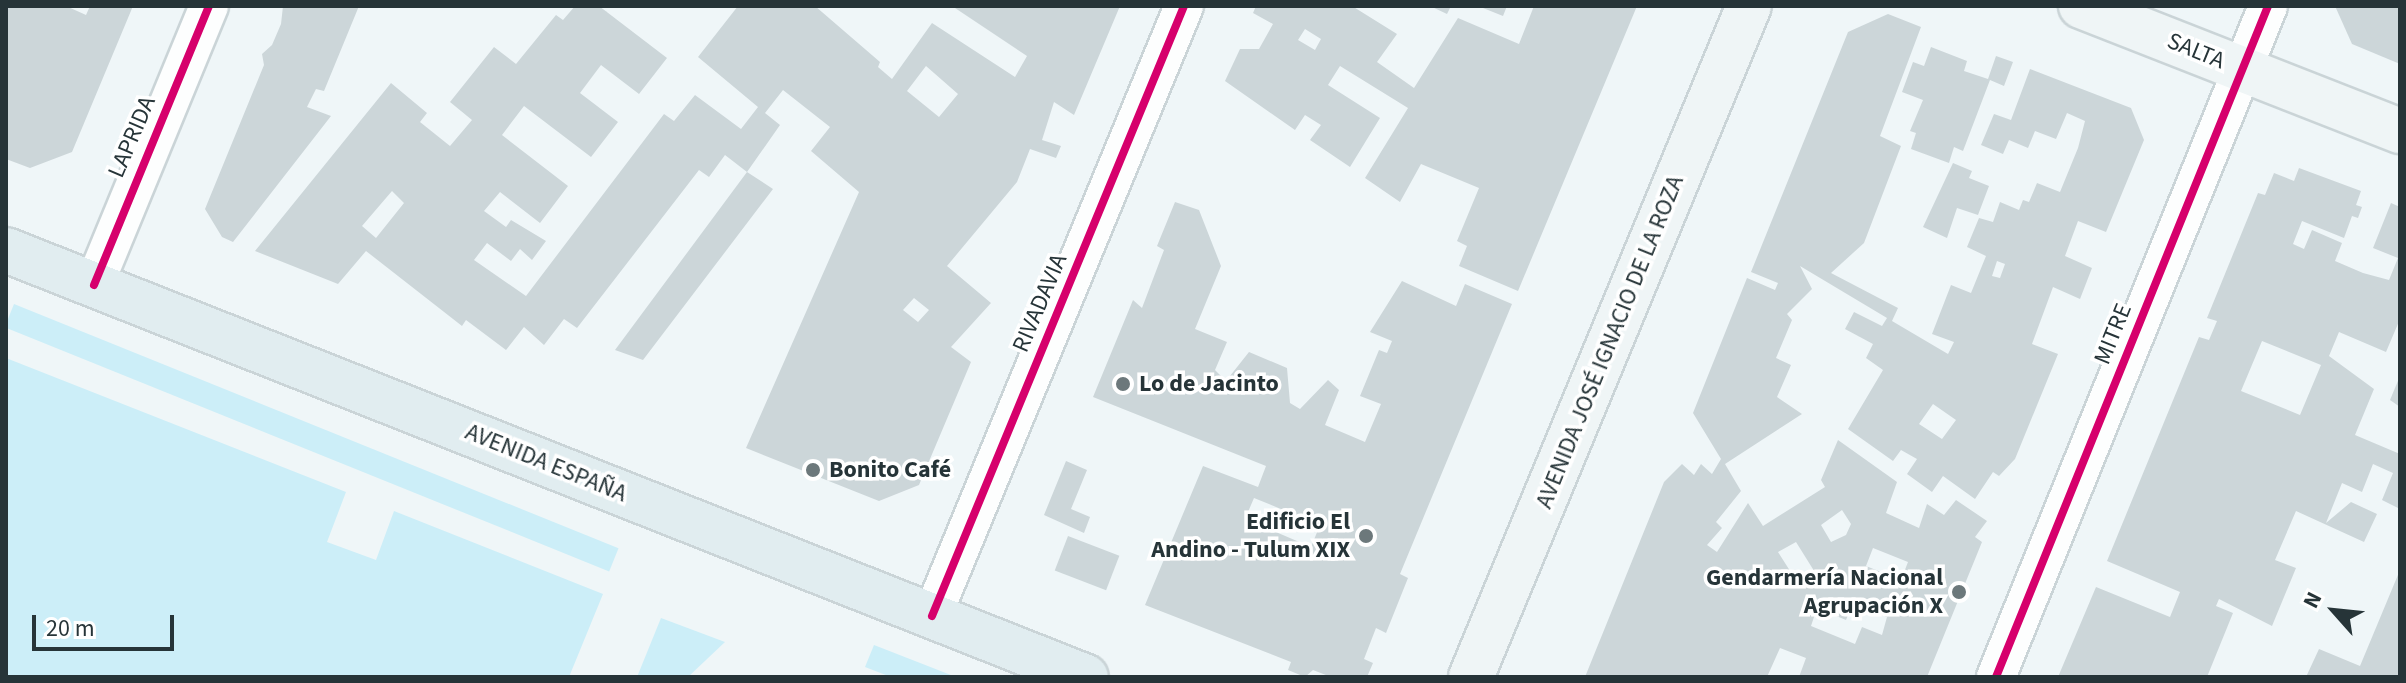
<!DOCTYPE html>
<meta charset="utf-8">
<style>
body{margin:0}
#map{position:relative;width:2406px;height:683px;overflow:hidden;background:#eff6f8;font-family:"Source Sans 3",sans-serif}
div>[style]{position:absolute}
.green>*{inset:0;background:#cceef8;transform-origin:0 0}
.building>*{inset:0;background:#ccd6d9;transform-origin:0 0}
.roads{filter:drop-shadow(2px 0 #cad4d7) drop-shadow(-2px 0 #cad4d7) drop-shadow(0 2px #cad4d7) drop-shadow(0 -2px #cad4d7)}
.minor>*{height:38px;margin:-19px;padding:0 19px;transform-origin:19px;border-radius:19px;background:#fdfefe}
.secondary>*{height:44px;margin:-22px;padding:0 22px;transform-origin:22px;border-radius:22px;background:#eff5f6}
.primary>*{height:44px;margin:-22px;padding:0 22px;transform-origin:22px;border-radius:22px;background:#e1edf0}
.cycleway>*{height:8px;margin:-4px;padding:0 4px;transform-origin:4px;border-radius:4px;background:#d6006c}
.dots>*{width:22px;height:22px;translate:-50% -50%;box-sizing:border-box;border:4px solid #fff;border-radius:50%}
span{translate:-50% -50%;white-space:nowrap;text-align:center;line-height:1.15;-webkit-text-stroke:7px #fff;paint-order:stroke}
.street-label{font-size:24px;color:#263438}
.poi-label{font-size:24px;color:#263438;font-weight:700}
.left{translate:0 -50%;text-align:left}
.right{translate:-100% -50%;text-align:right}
.frame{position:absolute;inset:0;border:8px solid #263438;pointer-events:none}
.north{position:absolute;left:2294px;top:571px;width:80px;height:80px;-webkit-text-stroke:6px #fff;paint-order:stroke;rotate:297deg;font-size:22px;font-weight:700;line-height:32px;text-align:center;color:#263438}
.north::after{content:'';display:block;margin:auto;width:28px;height:36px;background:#263438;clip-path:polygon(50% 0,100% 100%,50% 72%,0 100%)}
.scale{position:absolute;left:32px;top:615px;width:142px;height:36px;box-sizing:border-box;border:4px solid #263438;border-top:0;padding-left:10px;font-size:24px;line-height:28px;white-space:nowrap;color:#263438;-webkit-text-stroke:6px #fff;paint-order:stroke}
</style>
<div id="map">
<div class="green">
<i style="left:14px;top:304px;width:652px;height:25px;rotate:22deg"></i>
<i style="clip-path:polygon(6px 358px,346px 492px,327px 542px,376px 560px,394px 511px,603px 594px,569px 677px,6px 677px)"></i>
<i style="clip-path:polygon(661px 618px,725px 642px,688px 677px,637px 677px)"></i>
<i style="clip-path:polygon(874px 645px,956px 677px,891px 677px,865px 667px)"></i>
</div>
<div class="building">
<i style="clip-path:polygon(6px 6px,66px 6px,86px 15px,90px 6px,133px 6px,72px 152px,30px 168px,6px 159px)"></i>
<i style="clip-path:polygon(283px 6px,359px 6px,324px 91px,316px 89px,307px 107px,331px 116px,233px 242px,222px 237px,205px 209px,264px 65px,262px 54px,272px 45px,281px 24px)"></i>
<i style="clip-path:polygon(evenodd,575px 6px,599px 6px,667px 58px,639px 94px,601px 65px,580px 93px,618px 122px,591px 157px,524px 106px,502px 135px,568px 186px,540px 223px,500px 192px,484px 211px,506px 227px,511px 220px,546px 241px,532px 260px,520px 249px,511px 261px,487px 243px,474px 260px,526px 296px,664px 114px,674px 121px,695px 95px,741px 129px,758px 107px,698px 57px,738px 6px,815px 6px,880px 62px,878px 67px,892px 79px,932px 23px,1015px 77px,1027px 56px,952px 6px,1120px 6px,1074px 115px,1054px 102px,1042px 140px,1061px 146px,1056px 158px,1030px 149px,1017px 182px,947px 266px,991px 303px,951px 347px,971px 362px,919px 485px,879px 501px,746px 448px,859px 192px,811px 151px,830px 127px,783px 90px,765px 113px,780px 125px,747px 172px,773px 189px,643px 360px,615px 350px,747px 172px,725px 155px,709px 177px,699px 170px,577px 328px,564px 319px,544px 345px,524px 327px,506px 350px,466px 320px,462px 326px,366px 251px,338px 284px,255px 251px,391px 83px,427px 113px,420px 122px,450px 146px,472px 120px,450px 102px,494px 47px,516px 64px,556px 15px,563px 20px,575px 6px,926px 66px,958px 94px,939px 117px,907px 91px,926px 66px,575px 6px,392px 191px,404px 203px,376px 238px,362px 226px,392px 191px,575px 6px,914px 298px,929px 310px,918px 322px,903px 310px,914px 298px)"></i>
<i style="clip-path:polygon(evenodd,1256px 6px,1352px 6px,1397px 34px,1377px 62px,1414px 88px,1458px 18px,1519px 44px,1534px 6px,1637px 6px,1518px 291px,1459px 266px,1467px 246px,1457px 241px,1479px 188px,1421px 164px,1400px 202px,1365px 178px,1408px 108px,1340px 66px,1328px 85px,1380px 118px,1350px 167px,1310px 140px,1321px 125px,1305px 115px,1295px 130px,1225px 81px,1240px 49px,1259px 49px,1273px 24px,1253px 13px,1256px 6px,1305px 29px,1321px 39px,1315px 50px,1298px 40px,1305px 29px)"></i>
<i style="clip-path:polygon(1430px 6px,1451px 6px,1447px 14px)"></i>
<i style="clip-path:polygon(1478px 6px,1507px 6px,1503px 16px)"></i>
<i style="clip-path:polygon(2335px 6px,2400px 6px,2400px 64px,2352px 44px)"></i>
<i style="clip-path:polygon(evenodd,1888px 14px,1921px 27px,1880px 136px,1901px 146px,1864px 243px,1831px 273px,1898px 308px,1892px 321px,1948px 354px,1954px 342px,1932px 334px,1951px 285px,1971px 293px,1986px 256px,1967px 247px,1979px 218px,1993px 222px,2000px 202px,2019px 210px,2023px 200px,2029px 202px,2037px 183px,2060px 192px,2078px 148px,2085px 121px,2067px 113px,2056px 139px,2035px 131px,2028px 148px,2009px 140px,2003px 154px,1981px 145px,1994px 114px,2011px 120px,2030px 69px,2131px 108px,2144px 140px,2106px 232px,2078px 221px,2065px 256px,2092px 268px,2080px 299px,2053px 287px,2032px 344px,2058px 354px,2015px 459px,1999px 476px,1993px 472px,1975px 499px,1943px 476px,1932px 492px,1907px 474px,1917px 459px,1901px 450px,1893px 461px,1848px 429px,1883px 370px,1866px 358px,1873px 344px,1845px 329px,1854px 312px,1882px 326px,1887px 318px,1800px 266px,1812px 289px,1787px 314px,1792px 320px,1776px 358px,1791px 365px,1777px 397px,1802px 414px,1725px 464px,1741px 491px,1716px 522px,1722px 528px,1707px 545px,1717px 552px,1748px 503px,1763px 526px,1825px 487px,1821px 480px,1838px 440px,1897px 482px,1886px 513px,1919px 528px,1927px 504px,1944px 515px,1956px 500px,1987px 521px,1975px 537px,1982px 542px,1927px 677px,1799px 677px,1806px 658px,1780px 648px,1767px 677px,1585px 677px,1664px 482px,1682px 464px,1694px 475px,1701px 464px,1712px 474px,1721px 459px,1693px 413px,1747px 278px,1775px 290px,1778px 283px,1751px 272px,1848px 32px,1888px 14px,1997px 261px,2005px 264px,2000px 278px,1992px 276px,1997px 261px,1888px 14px,1933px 404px,1956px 420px,1942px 439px,1919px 424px,1933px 404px,1888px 14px,1842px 510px,1851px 524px,1846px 535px,1831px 542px,1821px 525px,1842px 510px,1888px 14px,1796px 542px,1816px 574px,1799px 585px,1778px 552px,1796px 542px,1888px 14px,1873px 548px,1908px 562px,1901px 580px,1866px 566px,1873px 548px,1888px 14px,1852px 605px,1887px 617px,1882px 635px,1862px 627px,1855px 644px,1811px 626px,1817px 608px,1846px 620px,1852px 605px)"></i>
<i style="clip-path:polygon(1931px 47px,1967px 61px,1964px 71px,1988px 79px,1996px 56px,2013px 62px,2004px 86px,1990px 80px,1963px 151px,1954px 147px,1949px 163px,1911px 149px,1916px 133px,1910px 131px,1923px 100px,1902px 92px,1913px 62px,1924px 66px)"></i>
<i style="clip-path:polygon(1953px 163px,1972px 171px,1969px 178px,1989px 186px,1978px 215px,1957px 208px,1947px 238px,1923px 227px)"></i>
<i style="clip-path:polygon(evenodd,2299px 168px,2361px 191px,2356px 205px,2362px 207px,2358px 218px,2352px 216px,2344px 238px,2302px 221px,2293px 244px,2304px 249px,2312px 230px,2342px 243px,2335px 261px,2363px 273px,2389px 280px,2398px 258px,2373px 248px,2391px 203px,2400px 207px,2400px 319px,2386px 352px,2339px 332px,2329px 356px,2374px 389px,2355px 435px,2400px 454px,2400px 509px,2382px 500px,2393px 473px,2373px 464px,2362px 492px,2342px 483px,2326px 523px,2351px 502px,2377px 514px,2364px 542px,2296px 511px,2275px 560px,2296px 568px,2272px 626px,2219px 599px,2216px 606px,2233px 613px,2207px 677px,2058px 677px,2096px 587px,2170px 617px,2180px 592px,2107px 561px,2199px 337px,2209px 340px,2217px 321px,2207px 318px,2258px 193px,2265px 195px,2274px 173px,2294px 181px,2299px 168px,2262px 341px,2321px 365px,2300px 415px,2241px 391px,2262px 341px)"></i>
<i style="clip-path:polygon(evenodd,1175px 202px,1199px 210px,1221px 266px,1195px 329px,1227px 342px,1215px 370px,1226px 381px,1249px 352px,1287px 368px,1290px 403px,1300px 409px,1328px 380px,1339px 390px,1325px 425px,1365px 442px,1381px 404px,1360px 396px,1379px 350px,1387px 353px,1392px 341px,1370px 332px,1402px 281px,1456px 306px,1465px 284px,1512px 304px,1400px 574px,1408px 578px,1386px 633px,1376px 628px,1364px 659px,1373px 663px,1367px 677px,1331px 677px,1313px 670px,1305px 677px,1288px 670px,1291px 662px,1145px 605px,1203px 466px,1258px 487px,1266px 466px,1093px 397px,1133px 300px,1142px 308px,1164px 250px,1157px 246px,1175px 202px,1254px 498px,1320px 525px,1311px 547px,1245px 519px,1254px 498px)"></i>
<i style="clip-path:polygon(2400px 376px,2400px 407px,2390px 400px)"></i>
<i style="clip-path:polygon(1066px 461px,1087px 470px,1071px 509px,1090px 517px,1084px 533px,1044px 515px)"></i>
<i style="left:1068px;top:536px;width:55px;height:37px;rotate:21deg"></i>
<i style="clip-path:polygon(2400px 570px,2400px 677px,2306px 677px,2319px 649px,2360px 666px)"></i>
</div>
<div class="roads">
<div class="minor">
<i style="left:94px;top:285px;width:302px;rotate:-67.6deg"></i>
<i style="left:932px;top:616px;width:660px;rotate:-67.55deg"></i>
<i style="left:1996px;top:677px;width:724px;rotate:-67.93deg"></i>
</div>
<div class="secondary">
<i style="left:2081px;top:6px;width:343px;rotate:21.4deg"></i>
<i style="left:1471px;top:677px;width:726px;rotate:-67.5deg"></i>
</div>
<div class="primary">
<i style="left:6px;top:250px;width:1161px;rotate:21.57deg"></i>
</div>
</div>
<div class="cycleway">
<i style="left:94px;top:285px;width:302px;rotate:-67.6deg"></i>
<i style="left:932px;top:616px;width:660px;rotate:-67.55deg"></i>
<i style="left:1996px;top:677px;width:724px;rotate:-67.93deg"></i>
</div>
<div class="dots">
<i style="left:1123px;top:384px;background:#6c787b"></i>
<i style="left:813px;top:470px;background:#6c787b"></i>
<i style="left:1366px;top:536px;background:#6c787b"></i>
<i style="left:1959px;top:592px;background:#6c787b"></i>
</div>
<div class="street-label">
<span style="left:2196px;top:51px;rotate:22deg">SALTA</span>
<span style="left:132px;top:137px;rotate:-67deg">LAPRIDA</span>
<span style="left:1040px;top:303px;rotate:-67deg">RIVADAVIA</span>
<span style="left:2113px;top:334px;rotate:-68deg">MITRE</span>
<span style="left:1610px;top:342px;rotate:-68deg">AVENIDA JOSÉ IGNACIO DE LA ROZA</span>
<span style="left:546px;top:463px;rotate:22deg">AVENIDA ESPAÑA</span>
</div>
<div class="poi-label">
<span class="left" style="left:1139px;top:384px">Lo de Jacinto</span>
<span class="left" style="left:829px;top:470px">Bonito Café</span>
<span class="right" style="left:1350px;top:536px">Edificio El<br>Andino - Tulum XIX</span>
<span class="right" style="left:1943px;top:592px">Gendarmería Nacional<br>Agrupación X</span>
</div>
<div class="frame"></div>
<div class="north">N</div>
<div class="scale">20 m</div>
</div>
